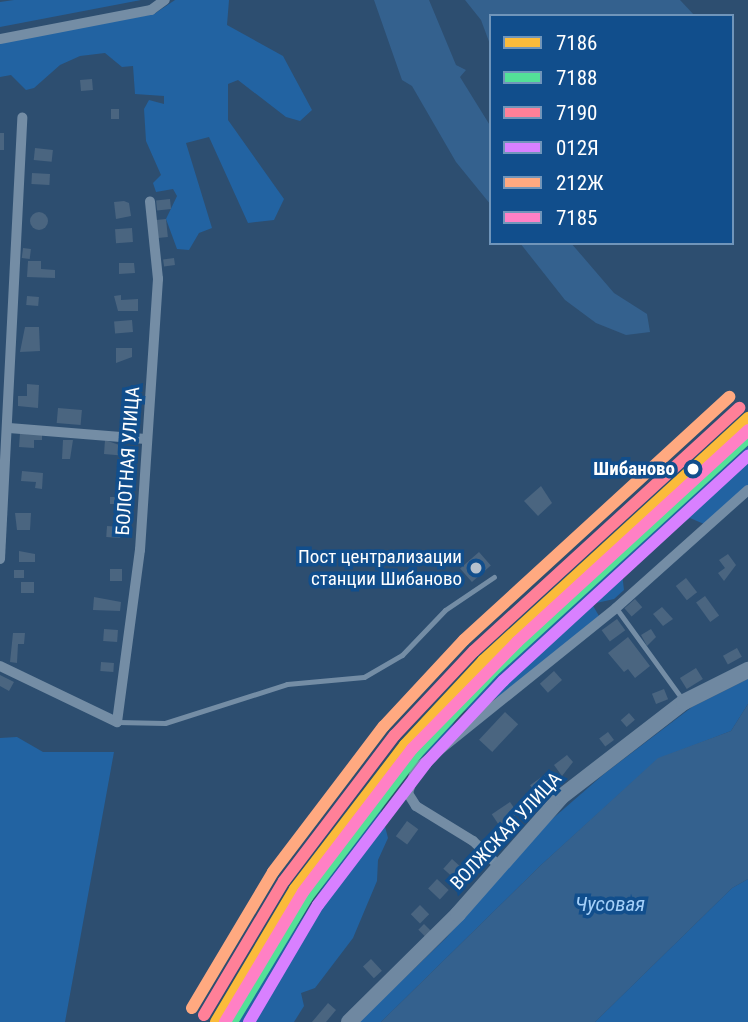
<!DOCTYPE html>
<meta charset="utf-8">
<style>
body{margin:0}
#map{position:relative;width:748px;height:1022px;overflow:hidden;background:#2d4e70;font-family:"Roboto Condensed",sans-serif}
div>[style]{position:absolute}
.green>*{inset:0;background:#2263a2}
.water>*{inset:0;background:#34618e}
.building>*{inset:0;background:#4a6580;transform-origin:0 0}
.round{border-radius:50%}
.lane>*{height:5px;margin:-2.5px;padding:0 2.5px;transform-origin:2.5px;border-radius:2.5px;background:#748da5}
.street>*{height:10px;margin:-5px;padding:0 5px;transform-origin:5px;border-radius:5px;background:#748da5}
.secondary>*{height:16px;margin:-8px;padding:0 8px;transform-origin:8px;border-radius:8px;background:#6f88a1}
.rail-1>*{height:12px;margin:-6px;padding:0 6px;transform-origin:6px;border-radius:6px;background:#fbbb3a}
.rail-2>*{height:12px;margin:-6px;padding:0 6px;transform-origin:6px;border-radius:6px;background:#53e098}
.rail-3>*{height:12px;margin:-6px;padding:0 6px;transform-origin:6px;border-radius:6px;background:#ff8098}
.rail-4>*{height:12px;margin:-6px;padding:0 6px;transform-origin:6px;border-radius:6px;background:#d880ff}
.rail-5>*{height:12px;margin:-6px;padding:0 6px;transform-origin:6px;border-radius:6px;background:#ffa980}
.rail-6>*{height:12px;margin:-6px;padding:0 6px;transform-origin:6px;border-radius:6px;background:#ff80c5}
.dots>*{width:19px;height:19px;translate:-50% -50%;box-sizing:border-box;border:4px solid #114e8c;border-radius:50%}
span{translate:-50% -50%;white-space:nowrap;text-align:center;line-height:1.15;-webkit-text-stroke:7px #114e8c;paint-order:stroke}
.street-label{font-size:19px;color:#fff}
.stop-label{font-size:19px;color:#fff;font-weight:700}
.right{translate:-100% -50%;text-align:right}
.poi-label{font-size:19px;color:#fff}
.water-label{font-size:21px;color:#a5d0f9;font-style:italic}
.legend{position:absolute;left:489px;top:14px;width:245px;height:231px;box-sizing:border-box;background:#114e8c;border:2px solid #7095ba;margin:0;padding:9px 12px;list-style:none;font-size:21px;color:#fff}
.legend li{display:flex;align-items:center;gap:14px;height:35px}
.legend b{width:35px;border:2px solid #7095ba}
</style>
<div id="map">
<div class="green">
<i style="clip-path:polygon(14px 0,141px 0,0 27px,0 2px)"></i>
<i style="clip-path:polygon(175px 0,229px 0,227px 25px,283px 56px,312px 110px,300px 121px,286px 117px,238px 80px,228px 84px,228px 120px,284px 199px,274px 220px,248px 223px,209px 137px,186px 143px,212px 228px,199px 233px,189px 250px,177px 249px,166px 219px,177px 196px,173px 189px,156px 192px,153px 183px,161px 175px,146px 141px,144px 109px,149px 100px,164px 104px,164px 96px,135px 94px,133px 66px,122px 67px,105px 53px,80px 56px,60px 65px,34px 88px,26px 90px,11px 75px,0 77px,0 42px,154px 14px)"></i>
<i style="clip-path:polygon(748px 446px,748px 485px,704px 524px,690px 518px,647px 550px,622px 573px,624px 590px,614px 599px,592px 604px,599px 616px,501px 696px,459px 713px,449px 732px,401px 777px,399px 773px,468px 696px)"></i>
<i style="clip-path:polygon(748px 679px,748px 704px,731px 731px,658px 759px,540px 866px,381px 1022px,359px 1022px,446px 938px,543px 827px,604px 774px,692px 707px)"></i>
<i style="clip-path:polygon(17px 737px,43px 752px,114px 752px,65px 1022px,0 1022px,0 738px)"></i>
<i style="clip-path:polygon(385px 792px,389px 796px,381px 811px,388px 838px,378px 860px,377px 881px,353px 938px,315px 988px,301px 993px,304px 1006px,294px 1022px,234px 1022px)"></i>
<i style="clip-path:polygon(748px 879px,748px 1022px,595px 1022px,732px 888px)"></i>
</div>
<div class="water">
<i style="clip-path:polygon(374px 0,429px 0,456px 65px,466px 70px,460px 77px,491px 127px,491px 205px,456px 162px,412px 86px,402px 80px)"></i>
<i style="clip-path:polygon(465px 0,680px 0,695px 16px,491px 16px,491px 47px,481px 20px)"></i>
<i style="clip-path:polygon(520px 243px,571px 243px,614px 293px,647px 314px,650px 332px,626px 335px,596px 323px,565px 300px)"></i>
<i style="clip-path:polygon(748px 704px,748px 879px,732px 888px,595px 1022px,381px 1022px,540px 866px,658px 758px,731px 731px)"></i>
</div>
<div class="building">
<i style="left:92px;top:79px;width:11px;height:12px;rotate:85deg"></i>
<i style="left:111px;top:109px;width:8px;height:10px"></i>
<i style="left:0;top:133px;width:4px;height:17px"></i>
<i style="left:35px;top:148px;width:18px;height:12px;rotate:6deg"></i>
<i style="left:32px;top:173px;width:18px;height:11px;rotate:3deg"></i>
<i style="left:170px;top:199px;width:10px;height:14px;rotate:84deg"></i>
<i style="clip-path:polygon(124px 201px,129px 203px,131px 216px,116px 219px,114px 202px)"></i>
<i class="round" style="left:30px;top:212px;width:18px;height:18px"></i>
<i style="left:166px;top:219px;width:18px;height:10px;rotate:84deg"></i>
<i style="left:132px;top:228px;width:14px;height:17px;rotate:86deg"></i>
<i style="left:23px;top:248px;width:8px;height:10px;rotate:7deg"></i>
<i style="left:174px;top:258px;width:7px;height:11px;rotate:82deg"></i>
<i style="clip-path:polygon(28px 261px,41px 261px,41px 269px,55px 270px,55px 278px,27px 277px)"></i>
<i style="clip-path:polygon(119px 263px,134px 263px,135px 273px,119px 274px)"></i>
<i style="clip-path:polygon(121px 295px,121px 300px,138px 299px,138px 311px,118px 311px,114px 296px)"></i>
<i style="left:27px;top:296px;width:12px;height:9px;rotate:5deg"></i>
<i style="left:132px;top:320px;width:12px;height:18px;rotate:85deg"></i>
<i style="clip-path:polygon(25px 327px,39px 327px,40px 351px,20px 352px)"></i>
<i style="clip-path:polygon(116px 348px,132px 348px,132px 357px,116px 363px)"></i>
<i style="clip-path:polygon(27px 384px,39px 385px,38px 408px,18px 406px,18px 396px,27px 396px)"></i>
<i style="left:58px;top:408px;width:24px;height:15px;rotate:5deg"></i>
<i style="clip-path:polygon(20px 433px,42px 434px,42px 440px,34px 440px,34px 448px,19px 447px)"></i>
<i style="clip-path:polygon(63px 440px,73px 440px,70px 459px,62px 459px)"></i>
<i style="clip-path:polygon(105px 440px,128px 448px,127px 456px,104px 454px)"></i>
<i style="clip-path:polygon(22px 471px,43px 473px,42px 489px,35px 488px,36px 482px,21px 481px)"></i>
<i style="clip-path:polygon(541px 486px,552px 503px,538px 516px,524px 501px)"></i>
<i style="left:110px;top:497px;width:13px;height:7px"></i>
<i style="clip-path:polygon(15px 513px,31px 513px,30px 530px,17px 530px)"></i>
<i style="left:107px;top:526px;width:14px;height:11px;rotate:4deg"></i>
<i style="clip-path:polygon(19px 551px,35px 554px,35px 562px,19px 562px)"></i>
<i style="left:479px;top:552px;width:18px;height:25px;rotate:49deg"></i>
<i style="clip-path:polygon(728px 554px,736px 565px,724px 581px,718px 573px,725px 568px,719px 560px)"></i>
<i style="left:110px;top:569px;width:12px;height:12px"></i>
<i style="left:14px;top:570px;width:10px;height:8px"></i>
<i style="left:686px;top:578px;width:18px;height:13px;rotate:52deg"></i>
<i style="left:21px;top:582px;width:13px;height:11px"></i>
<i style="left:705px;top:596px;width:24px;height:11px;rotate:54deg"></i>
<i style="clip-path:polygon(94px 597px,121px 602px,120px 611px,93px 610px)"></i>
<i style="left:635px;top:599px;width:11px;height:14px;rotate:49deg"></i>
<i style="clip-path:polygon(662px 607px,673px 619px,663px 626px,653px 614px)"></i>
<i style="left:617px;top:619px;width:14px;height:19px;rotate:54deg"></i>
<i style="left:104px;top:629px;width:14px;height:12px;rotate:4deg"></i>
<i style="clip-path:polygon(651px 629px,656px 637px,647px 646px,641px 635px)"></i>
<i style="clip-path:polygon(13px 633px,25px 633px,24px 644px,18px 644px,17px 663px,10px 662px)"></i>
<i style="clip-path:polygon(628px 637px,650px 666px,635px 678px,628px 669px,624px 672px,608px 653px)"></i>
<i style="left:737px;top:648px;width:10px;height:16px;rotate:61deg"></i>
<i style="left:101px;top:662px;width:13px;height:9px;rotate:4deg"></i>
<i style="left:696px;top:668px;width:13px;height:19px;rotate:58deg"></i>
<i style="left:554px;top:671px;width:12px;height:19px;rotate:48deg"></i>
<i style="clip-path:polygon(0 675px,14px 682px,9px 691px,0 686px)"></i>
<i style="left:664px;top:689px;width:11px;height:13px;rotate:68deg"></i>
<i style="left:505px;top:712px;width:18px;height:38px;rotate:43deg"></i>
<i style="left:629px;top:713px;width:9px;height:11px;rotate:49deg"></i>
<i style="left:608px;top:732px;width:10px;height:11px;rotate:53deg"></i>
<i style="clip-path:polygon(567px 755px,573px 762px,562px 776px,554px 765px)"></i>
<i style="left:547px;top:773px;width:9px;height:21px;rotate:54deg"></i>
<i style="left:510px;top:802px;width:14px;height:22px;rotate:56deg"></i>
<i style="left:407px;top:821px;width:14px;height:19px;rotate:36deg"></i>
<i style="left:452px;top:859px;width:13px;height:13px;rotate:42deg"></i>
<i style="left:437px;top:879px;width:16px;height:13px;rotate:43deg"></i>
<i style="left:420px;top:905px;width:13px;height:13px;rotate:45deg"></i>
<i style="left:424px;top:924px;width:10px;height:8px;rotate:45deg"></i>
<i style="left:371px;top:959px;width:16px;height:11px;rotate:47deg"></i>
<i style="clip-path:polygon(328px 1003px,336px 1010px,326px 1022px,312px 1022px)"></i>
</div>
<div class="lane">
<i style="left:616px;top:608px;width:112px;rotate:54deg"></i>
<i style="left:117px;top:722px;width:48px;rotate:1.2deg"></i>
<i style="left:165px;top:723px;width:128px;rotate:-17.7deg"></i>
<i style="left:287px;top:684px;width:77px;rotate:-5.2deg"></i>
<i style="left:364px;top:677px;width:44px;rotate:-30.1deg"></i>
<i style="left:402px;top:655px;width:62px;rotate:-46.3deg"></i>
<i style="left:445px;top:610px;width:59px;rotate:-34deg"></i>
</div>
<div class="street">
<i style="left:0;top:39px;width:154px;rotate:-10.9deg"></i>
<i style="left:151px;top:10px;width:17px;rotate:-36deg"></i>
<i style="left:9px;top:428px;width:137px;rotate:4.6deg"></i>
<i style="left:0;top:559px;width:442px;rotate:-87.1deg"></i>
<i style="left:0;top:666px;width:130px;rotate:25.6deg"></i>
<i style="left:117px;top:722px;width:174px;rotate:-82.4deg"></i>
<i style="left:140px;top:550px;width:272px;rotate:-86.2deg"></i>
<i style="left:158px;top:279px;width:78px;rotate:-95.9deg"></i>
<i style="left:499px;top:866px;width:36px;rotate:-136deg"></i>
<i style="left:473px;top:841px;width:67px;rotate:-148.4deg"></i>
<i style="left:416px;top:806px;width:15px;rotate:-122deg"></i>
<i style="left:408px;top:793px;width:25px;rotate:-72deg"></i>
<i style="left:416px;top:769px;width:257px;rotate:-38.8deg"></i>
<i style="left:616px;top:608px;width:177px;rotate:-41.8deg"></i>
</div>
<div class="secondary">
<i style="left:349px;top:1022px;width:153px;rotate:-44.7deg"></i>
<i style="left:458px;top:914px;width:156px;rotate:-48.6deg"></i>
<i style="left:561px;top:797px;width:155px;rotate:-37.7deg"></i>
<i style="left:684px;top:702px;width:72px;rotate:-26.6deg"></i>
</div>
<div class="rail-1">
<i style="left:216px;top:1022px;width:155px;rotate:-59.3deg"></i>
<i style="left:295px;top:889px;width:181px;rotate:-52.6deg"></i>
<i style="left:405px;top:745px;width:115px;rotate:-47.1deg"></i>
<i style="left:483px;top:661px;width:360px;rotate:-42.5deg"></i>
</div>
<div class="rail-2">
<i style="left:232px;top:1022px;width:146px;rotate:-59deg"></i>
<i style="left:307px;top:897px;width:180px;rotate:-52.7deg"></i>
<i style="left:416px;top:754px;width:113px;rotate:-47.1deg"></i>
<i style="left:493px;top:671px;width:346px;rotate:-42.5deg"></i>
</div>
<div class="rail-3">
<i style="left:204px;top:1015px;width:156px;rotate:-59.2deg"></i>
<i style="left:284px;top:881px;width:183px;rotate:-52.8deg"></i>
<i style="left:395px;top:735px;width:115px;rotate:-46.8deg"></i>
<i style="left:474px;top:651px;width:360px;rotate:-42.5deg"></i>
</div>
<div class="rail-4">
<i style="left:249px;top:1022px;width:136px;rotate:-59.5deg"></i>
<i style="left:318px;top:905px;width:178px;rotate:-52.7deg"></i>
<i style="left:426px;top:763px;width:112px;rotate:-46.8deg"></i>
<i style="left:503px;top:681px;width:333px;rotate:-42.6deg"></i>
</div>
<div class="rail-5">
<i style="left:192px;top:1008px;width:158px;rotate:-59.2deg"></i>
<i style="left:273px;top:872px;width:183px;rotate:-52.8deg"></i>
<i style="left:384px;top:726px;width:117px;rotate:-47.1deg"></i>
<i style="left:464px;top:640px;width:360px;rotate:-42.5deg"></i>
</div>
<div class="rail-6">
<i style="left:225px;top:1022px;width:152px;rotate:-59deg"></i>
<i style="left:303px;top:892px;width:180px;rotate:-52.7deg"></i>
<i style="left:412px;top:749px;width:150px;rotate:-45.5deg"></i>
<i style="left:517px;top:642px;width:314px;rotate:-42.5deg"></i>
</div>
<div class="dots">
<i style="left:693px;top:469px;background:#fff"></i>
<i style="left:476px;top:568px;background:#b6c1cd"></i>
</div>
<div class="street-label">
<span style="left:128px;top:461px;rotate:-86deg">БОЛОТНАЯ УЛИЦА</span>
<span style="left:506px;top:831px;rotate:-47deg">ВОЛЖСКАЯ УЛИЦА</span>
</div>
<div class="stop-label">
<span class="right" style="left:675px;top:469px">Шибаново</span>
</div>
<div class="poi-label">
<span class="right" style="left:462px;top:568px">Пост централизации<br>станции Шибаново</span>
</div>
<div class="water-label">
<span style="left:610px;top:904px">Чусовая</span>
</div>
<ul class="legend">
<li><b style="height:9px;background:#fbbb3a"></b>7186</li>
<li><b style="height:9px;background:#53e098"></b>7188</li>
<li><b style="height:9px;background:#ff8098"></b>7190</li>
<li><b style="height:9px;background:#d880ff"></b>012Я</li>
<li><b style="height:9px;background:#ffa980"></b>212Ж</li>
<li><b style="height:9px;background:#ff80c5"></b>7185</li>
</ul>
</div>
